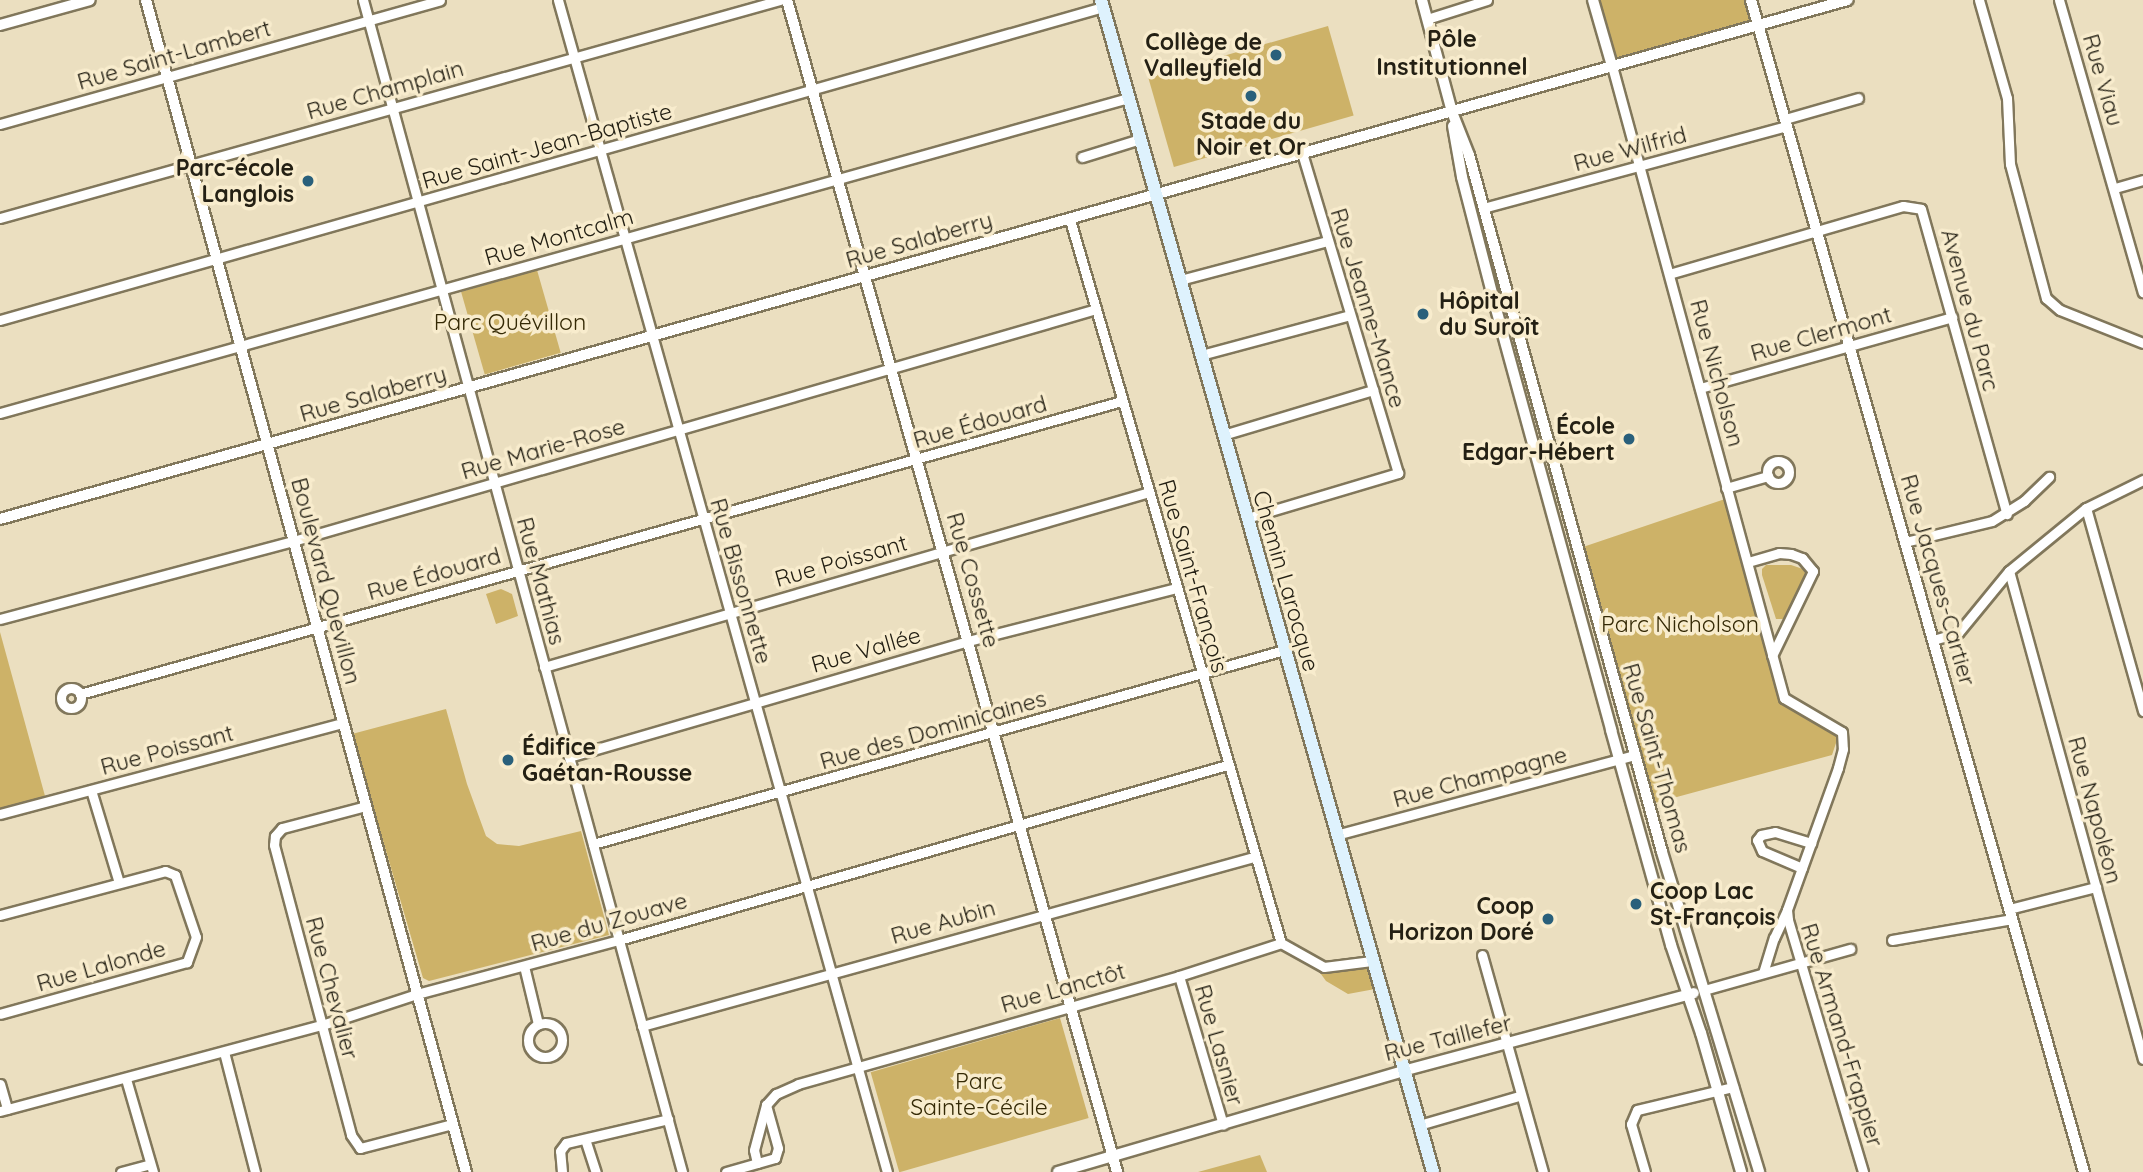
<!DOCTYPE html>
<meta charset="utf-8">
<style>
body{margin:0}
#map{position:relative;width:2143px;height:1172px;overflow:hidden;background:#ebdfc0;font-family:Quicksand,sans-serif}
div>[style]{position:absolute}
.green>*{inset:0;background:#cdb268;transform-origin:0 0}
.roads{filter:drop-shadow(2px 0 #81775b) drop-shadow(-2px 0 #81775b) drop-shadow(0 2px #81775b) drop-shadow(0 -2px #81775b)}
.minor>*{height:9px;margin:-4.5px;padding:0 4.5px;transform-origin:4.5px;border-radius:4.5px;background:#fff}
.minor>.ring{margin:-4.5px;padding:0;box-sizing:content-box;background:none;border:9px solid #fff;border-radius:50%}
.tertiary>*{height:10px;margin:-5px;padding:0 5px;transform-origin:5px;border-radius:5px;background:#fff}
.secondary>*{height:12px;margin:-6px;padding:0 6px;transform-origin:6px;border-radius:6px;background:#def2fd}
.dots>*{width:19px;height:19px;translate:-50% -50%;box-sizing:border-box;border:4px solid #f8eccd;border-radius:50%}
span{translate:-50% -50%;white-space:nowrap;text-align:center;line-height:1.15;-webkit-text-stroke:7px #f8eccd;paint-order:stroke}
.poi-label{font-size:23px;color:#242014;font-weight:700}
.right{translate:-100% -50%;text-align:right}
.left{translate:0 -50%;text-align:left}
.street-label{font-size:23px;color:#242014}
.park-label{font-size:23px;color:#342905}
.neighbourhood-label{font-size:24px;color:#242014;font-weight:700}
</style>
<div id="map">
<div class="green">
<i style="clip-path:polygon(1593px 0,1751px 0,1759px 26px,1612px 66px)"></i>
<i style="left:1328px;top:26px;width:93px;height:187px;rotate:74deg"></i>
<i style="left:537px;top:270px;width:86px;height:79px;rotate:74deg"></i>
<i style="clip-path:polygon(1725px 499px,1781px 700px,1838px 728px,1838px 737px,1832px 755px,1651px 804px,1580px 548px)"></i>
<i style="clip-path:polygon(1766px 565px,1791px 565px,1806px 570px,1807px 575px,1785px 619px,1776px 619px,1762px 575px,1762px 569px)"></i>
<i style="clip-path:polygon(501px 589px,512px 594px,518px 616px,496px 624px,486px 594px)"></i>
<i style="clip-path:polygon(0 632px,45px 796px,0 809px)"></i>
<i style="clip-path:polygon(446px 709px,467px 784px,486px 836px,497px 844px,519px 846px,581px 831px,609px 935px,429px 981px,423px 978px,352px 734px)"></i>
<i style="clip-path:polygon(1367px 964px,1375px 989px,1348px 994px,1326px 981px,1318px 970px,1337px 971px)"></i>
<i style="left:1060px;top:1018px;width:104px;height:197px;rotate:74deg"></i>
<i style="clip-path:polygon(1260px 1155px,1267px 1172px,1198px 1172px)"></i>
</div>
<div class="roads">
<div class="minor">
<i style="left:363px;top:0;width:1215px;rotate:74.77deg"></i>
<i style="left:558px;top:0;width:1217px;rotate:74.32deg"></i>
<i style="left:1979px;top:0;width:102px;rotate:74.1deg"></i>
<i style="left:2007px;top:98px;width:66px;rotate:87.4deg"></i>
<i style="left:2010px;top:164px;width:139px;rotate:75deg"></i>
<i style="left:2046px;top:298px;width:18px;rotate:41deg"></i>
<i style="left:2060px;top:310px;width:89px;rotate:21.7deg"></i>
<i style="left:2059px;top:0;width:304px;rotate:74deg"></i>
<i style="left:1427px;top:19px;width:63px;rotate:-17.6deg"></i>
<i style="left:1612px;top:66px;width:655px;rotate:74.78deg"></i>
<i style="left:1784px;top:698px;width:67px;rotate:30.4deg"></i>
<i style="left:1842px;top:732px;width:17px;rotate:87deg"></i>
<i style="left:1843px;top:749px;width:20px;rotate:105deg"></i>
<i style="left:1838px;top:768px;width:151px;rotate:109.8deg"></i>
<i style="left:1787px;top:910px;width:10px;rotate:84deg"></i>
<i style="left:1788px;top:920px;width:263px;rotate:73.4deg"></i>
<i style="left:1785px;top:119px;width:76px;rotate:-16deg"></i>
<i style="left:0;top:124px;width:457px;rotate:-15.7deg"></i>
<i style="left:1082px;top:157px;width:61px;rotate:-17.2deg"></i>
<i style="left:2115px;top:188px;width:29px;rotate:-16deg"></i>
<i style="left:1483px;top:208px;width:315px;rotate:-15.1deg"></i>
<i style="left:0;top:218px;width:810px;rotate:-15.61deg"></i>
<i style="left:1070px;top:220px;width:753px;rotate:73.73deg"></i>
<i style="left:1669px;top:274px;width:244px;rotate:-16.2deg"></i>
<i style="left:1903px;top:206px;width:18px;rotate:9deg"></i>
<i style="left:1921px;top:209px;width:317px;rotate:74.3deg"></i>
<i style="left:1180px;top:280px;width:153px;rotate:-14.8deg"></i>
<i style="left:0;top:320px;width:1147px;rotate:-15.84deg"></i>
<i style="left:1201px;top:355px;width:154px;rotate:-15deg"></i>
<i style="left:1700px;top:388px;width:262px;rotate:-15.7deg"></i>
<i style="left:0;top:413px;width:1171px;rotate:-15.6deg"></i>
<i style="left:1223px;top:435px;width:157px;rotate:-16.7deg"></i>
<i class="ring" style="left:1767px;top:461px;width:13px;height:13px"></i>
<i style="left:1726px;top:488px;width:44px;rotate:-15.9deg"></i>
<i style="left:2086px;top:508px;width:211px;rotate:74.3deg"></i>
<i style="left:1247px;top:518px;width:158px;rotate:-16.6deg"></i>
<i style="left:1398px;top:473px;width:333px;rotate:-106.7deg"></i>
<i style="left:1905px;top:542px;width:89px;rotate:-13.6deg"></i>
<i style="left:1992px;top:521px;width:38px;rotate:-32deg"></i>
<i style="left:2024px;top:501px;width:35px;rotate:-44deg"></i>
<i style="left:1748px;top:562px;width:32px;rotate:-16deg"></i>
<i style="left:1779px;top:553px;width:12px;rotate:5deg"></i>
<i style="left:1791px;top:554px;width:12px;rotate:20deg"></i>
<i style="left:1802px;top:558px;width:17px;rotate:50deg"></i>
<i style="left:1813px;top:571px;width:94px;rotate:115.8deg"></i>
<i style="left:2009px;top:571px;width:506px;rotate:74.65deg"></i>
<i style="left:0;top:619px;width:303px;rotate:-14.9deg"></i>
<i style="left:293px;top:541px;width:836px;rotate:-16.11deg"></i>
<i style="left:1933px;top:640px;width:26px;rotate:-16deg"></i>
<i style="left:1958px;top:633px;width:80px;rotate:-50.6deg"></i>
<i style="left:2009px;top:571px;width:99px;rotate:-39.3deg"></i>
<i style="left:2086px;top:508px;width:64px;rotate:-26.2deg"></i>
<i style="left:544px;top:667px;width:630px;rotate:-16.13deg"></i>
<i class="ring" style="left:61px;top:688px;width:11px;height:11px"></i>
<i style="left:80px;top:694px;width:1082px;rotate:-15.71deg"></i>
<i style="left:569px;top:757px;width:416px;rotate:-16.2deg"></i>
<i style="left:968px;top:641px;width:215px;rotate:-14.3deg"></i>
<i style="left:91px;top:790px;width:97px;rotate:73.2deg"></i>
<i style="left:366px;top:806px;width:87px;rotate:165.3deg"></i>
<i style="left:282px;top:828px;width:11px;rotate:131deg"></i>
<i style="left:275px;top:836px;width:9px;rotate:96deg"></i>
<i style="left:274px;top:845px;width:300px;rotate:75.1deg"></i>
<i style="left:351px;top:1135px;width:16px;rotate:55deg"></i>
<i style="left:360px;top:1148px;width:96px;rotate:-14.5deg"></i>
<i style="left:0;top:814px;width:355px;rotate:-14.9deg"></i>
<i style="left:1336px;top:835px;width:310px;rotate:-15deg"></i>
<i style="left:593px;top:844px;width:718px;rotate:-15.68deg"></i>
<i style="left:1802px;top:868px;width:43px;rotate:-157deg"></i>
<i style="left:1762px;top:851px;width:12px;rotate:-114deg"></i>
<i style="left:1757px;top:840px;width:6px;rotate:-51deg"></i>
<i style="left:1761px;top:835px;width:14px;rotate:-12deg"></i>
<i style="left:1775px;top:832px;width:38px;rotate:17deg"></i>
<i style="left:2009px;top:909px;width:90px;rotate:-14.2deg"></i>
<i style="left:0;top:915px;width:171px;rotate:-14.9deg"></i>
<i style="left:165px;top:871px;width:11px;rotate:22deg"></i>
<i style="left:175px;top:875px;width:65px;rotate:71.3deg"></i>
<i style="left:196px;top:937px;width:27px;rotate:110deg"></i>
<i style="left:187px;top:962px;width:194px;rotate:164.5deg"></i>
<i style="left:1892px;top:940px;width:122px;rotate:-9.9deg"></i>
<i style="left:1482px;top:955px;width:225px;rotate:74.3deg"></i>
<i style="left:524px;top:966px;width:60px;rotate:76.4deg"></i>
<i style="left:1763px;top:973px;width:37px;rotate:-73deg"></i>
<i style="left:1774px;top:938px;width:31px;rotate:-65deg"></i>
<i style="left:1179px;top:976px;width:155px;rotate:73.5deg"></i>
<i style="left:1704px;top:990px;width:152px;rotate:-15.7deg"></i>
<i class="ring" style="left:528px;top:1023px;width:25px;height:25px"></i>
<i style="left:642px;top:1026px;width:635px;rotate:-15.44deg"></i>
<i style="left:224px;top:1052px;width:124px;rotate:75.5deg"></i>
<i style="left:126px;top:1079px;width:97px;rotate:73.8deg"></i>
<i style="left:0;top:1084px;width:26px;rotate:74deg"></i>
<i style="left:0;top:1111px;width:333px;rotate:-15deg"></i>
<i style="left:322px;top:1025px;width:100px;rotate:-18.1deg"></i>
<i style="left:417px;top:994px;width:209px;rotate:-15deg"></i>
<i style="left:619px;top:940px;width:633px;rotate:-16.06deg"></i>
<i style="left:1419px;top:1125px;width:104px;rotate:-16.2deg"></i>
<i style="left:585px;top:1139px;width:35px;rotate:72deg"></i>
<i style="left:757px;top:1163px;width:13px;rotate:-103deg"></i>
<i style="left:754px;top:1150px;width:47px;rotate:-75.1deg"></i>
<i style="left:766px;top:1105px;width:15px;rotate:-48deg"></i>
<i style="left:776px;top:1094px;width:24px;rotate:-24deg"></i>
<i style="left:798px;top:1084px;width:396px;rotate:-15.8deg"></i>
<i style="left:1179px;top:976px;width:107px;rotate:-17.9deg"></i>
<i style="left:1281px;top:943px;width:49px;rotate:29.2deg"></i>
<i style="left:1324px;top:967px;width:48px;rotate:-7.1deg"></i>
<i style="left:121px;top:1172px;width:30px;rotate:-15deg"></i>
<i style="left:562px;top:1172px;width:21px;rotate:-95deg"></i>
<i style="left:560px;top:1151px;width:10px;rotate:-53deg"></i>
<i style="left:566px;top:1143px;width:105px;rotate:-13.2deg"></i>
<i style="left:726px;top:1172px;width:51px;rotate:-15.9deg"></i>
<i style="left:775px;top:1158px;width:10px;rotate:-73deg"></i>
<i style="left:778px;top:1148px;width:45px;rotate:-105.6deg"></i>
<i style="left:1645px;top:1172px;width:50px;rotate:-106.3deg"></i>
<i style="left:1631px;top:1124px;width:15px;rotate:-67deg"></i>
<i style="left:1637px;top:1110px;width:99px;rotate:-13.5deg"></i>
</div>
<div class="tertiary">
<i style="left:146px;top:0;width:1215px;rotate:74.73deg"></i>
<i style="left:787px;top:0;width:1218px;rotate:74.27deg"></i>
<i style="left:1422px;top:0;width:116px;rotate:75deg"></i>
<i style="left:1452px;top:112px;width:46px;rotate:68.4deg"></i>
<i style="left:1469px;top:155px;width:723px;rotate:74.52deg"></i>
<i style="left:1662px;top:852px;width:334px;rotate:73.1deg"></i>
<i style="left:1593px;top:0;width:69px;rotate:73.9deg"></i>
<i style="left:1751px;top:0;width:1218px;rotate:74.14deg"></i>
<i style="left:0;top:25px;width:93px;rotate:-15.5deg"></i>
<i style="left:1453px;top:126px;width:52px;rotate:80deg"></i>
<i style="left:1462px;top:177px;width:132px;rotate:75.5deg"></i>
<i style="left:1495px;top:305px;width:441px;rotate:74.7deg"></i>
<i style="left:1611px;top:730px;width:223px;rotate:74.4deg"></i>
<i style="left:1671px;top:945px;width:93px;rotate:71.2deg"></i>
<i style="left:1701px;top:1033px;width:145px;rotate:73.9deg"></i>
<i style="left:0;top:519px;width:1919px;rotate:-15.69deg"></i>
<i style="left:1058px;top:1172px;width:359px;rotate:-16.3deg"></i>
<i style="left:1403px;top:1071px;width:301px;rotate:-15deg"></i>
</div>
<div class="secondary">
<i style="left:1101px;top:0;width:1218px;rotate:74.18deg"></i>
</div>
</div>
<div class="dots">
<i style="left:1276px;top:55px;background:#2a607b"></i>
<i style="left:1251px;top:96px;background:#2a607b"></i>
<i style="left:308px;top:181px;background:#2a607b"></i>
<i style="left:1423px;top:314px;background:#2a607b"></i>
<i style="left:1629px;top:439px;background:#2a607b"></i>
<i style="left:508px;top:760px;background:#2a607b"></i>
<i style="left:1636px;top:904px;background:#2a607b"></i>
<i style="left:1548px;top:919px;background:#2a607b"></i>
</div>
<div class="poi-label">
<span class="right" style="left:1262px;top:55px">Collège de<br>Valleyfield</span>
<span style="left:1251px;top:134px">Stade du<br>Noir et Or</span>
<span class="right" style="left:294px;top:181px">Parc-école<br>Langlois</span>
<span class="left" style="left:1439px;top:314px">Hôpital<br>du Suroît</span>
<span class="right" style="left:1615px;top:439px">École<br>Edgar-Hébert</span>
<span class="left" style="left:522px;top:760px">Édifice<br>Gaétan-Rousse</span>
<span class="left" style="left:1650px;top:904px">Coop Lac<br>St-François</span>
<span class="right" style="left:1534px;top:919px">Coop<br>Horizon Doré</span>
</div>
<div class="street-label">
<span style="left:174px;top:55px;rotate:-16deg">Rue Saint-Lambert</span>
<span style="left:2103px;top:80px;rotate:74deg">Rue Viau</span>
<span style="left:385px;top:90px;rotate:-16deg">Rue Champlain</span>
<span style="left:547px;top:146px;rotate:-16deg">Rue Saint-Jean-Baptiste</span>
<span style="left:1630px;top:149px;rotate:-15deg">Rue Wilfrid</span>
<span style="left:559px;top:237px;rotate:-16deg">Rue Montcalm</span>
<span style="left:919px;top:240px;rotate:-16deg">Rue Salaberry</span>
<span style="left:1368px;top:308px;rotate:73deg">Rue Jeanne-Mance</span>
<span style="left:1970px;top:310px;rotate:75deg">Avenue du Parc</span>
<span style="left:1821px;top:334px;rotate:-16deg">Rue Clermont</span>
<span style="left:1717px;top:373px;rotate:75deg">Rue Nicholson</span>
<span style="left:373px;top:394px;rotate:-16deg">Rue Salaberry</span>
<span style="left:980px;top:422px;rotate:-16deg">Rue Édouard</span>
<span style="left:543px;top:449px;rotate:-16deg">Rue Marie-Rose</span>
<span style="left:841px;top:561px;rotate:-16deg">Rue Poissant</span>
<span style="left:434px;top:574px;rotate:-16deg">Rue Édouard</span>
<span style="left:1193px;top:576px;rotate:74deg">Rue Saint-François</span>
<span style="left:973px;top:580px;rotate:74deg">Rue Cossette</span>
<span style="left:1938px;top:580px;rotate:74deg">Rue Jacques-Cartier</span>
<span style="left:326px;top:581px;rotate:75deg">Boulevard Quevillon</span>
<span style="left:541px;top:581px;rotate:75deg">Rue Mathias</span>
<span style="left:741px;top:581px;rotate:74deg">Rue Bissonnette</span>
<span style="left:1286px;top:581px;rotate:74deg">Chemin Larocque</span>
<span style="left:866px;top:650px;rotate:-16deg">Rue Vallée</span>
<span style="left:933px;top:730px;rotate:-16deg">Rue des Dominicaines</span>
<span style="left:167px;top:750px;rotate:-15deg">Rue Poissant</span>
<span style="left:1657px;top:758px;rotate:74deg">Rue Saint-Thomas</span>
<span style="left:1480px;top:777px;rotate:-15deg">Rue Champagne</span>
<span style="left:2095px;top:810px;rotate:75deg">Rue Napoléon</span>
<span style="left:609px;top:922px;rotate:-16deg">Rue du Zouave</span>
<span style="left:943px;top:922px;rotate:-16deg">Rue Aubin</span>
<span style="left:101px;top:966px;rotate:-16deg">Rue Lalonde</span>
<span style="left:332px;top:988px;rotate:75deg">Rue Chevalier</span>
<span style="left:1063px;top:988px;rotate:-16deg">Rue Lanctôt</span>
<span style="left:1842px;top:1035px;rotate:73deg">Rue Armand-Frappier</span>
<span style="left:1448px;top:1038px;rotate:-14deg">Rue Taillefer</span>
<span style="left:1219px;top:1045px;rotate:74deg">Rue Lasnier</span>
</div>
<div class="park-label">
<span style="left:510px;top:322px">Parc Quévillon</span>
<span style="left:1680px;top:624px">Parc Nicholson</span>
<span style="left:979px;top:1094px">Parc<br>Sainte-Cécile</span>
</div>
<div class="neighbourhood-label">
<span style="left:1452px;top:53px">Pôle<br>Institutionnel</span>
</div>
</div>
